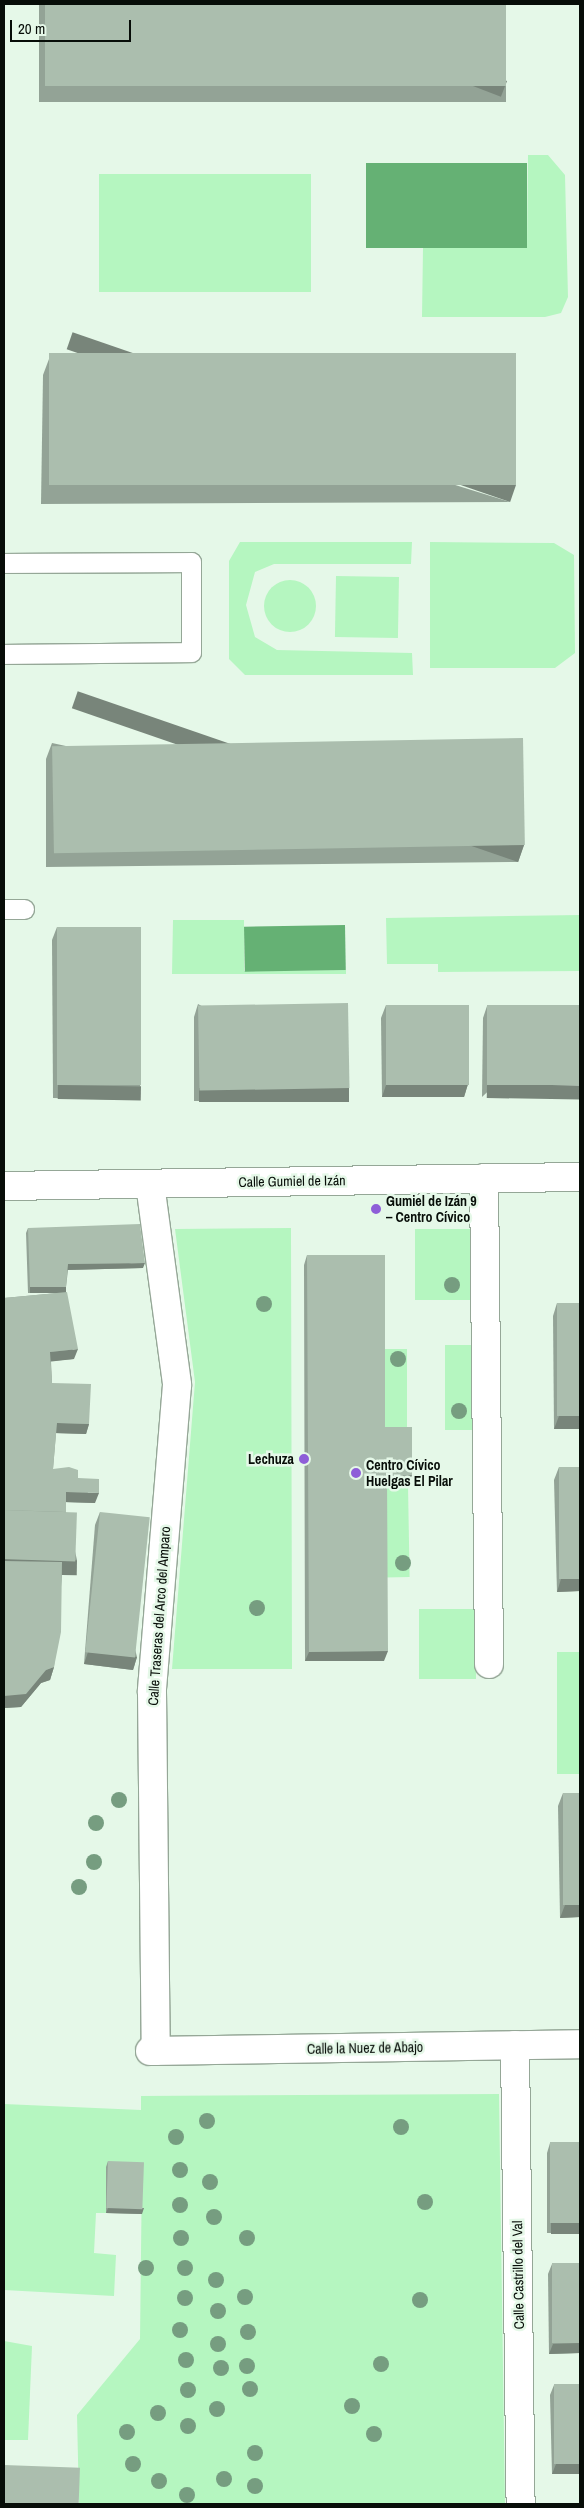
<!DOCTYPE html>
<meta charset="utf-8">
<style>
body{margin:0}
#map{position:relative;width:584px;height:2508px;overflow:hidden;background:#e5f8e8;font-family:"Archivo Narrow",sans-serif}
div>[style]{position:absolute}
.green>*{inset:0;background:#b5f6c0;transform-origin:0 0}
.round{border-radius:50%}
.water>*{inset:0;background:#65b174;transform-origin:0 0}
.roads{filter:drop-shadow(1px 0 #95a797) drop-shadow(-1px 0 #95a797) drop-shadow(0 1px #95a797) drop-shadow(0 -1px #95a797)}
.lane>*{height:19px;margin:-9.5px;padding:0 9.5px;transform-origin:9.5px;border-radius:9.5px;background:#fff}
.street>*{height:28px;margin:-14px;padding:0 14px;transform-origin:14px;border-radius:14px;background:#fff}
.trees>*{width:16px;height:16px;margin:-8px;border-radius:50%;background:#769d80}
.wall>*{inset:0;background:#93a396;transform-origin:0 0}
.shaded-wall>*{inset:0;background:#78857a;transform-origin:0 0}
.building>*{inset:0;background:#abbeae;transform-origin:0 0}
.dots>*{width:14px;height:14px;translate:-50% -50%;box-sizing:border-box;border:2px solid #e5f8e8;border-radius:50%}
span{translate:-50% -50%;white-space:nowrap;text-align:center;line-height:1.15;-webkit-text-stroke:5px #e5f8e8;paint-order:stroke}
.street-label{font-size:14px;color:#070d08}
.poi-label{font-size:14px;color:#070d08;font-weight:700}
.left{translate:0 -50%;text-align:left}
.right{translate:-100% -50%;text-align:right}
.frame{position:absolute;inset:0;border:5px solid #070d08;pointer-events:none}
.scale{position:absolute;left:10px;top:20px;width:121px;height:22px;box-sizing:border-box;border:2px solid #070d08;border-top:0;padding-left:6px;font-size:15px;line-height:18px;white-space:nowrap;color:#070d08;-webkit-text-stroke:4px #e5f8e8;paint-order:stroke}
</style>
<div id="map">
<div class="green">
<i style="clip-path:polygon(528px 155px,548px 155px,565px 175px,568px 297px,561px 313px,545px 317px,422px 317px,423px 248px,527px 248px)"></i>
<i style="left:311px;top:174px;width:118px;height:212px;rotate:90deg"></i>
<i style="clip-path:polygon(240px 542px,412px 542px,411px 564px,274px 564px,255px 572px,246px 605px,255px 637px,277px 650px,412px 653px,413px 675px,245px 675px,229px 659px,229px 561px)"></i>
<i style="clip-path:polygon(430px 542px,554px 543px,574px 555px,575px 653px,555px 668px,430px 668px)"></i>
<i style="left:336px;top:576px;width:63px;height:61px;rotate:1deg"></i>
<i class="round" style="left:264px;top:580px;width:52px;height:52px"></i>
<i style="clip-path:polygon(580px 915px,580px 971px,438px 972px,438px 964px,387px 964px,386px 918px)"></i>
<i style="clip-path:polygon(173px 920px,244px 920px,244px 971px,346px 970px,346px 974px,172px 974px)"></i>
<i style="clip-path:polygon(291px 1228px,292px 1669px,172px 1669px,195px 1382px,175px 1229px)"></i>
<i style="left:415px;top:1229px;width:58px;height:71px"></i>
<i style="left:445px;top:1345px;width:29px;height:85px"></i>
<i style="left:381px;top:1349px;width:26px;height:88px"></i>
<i style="left:408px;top:1485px;width:92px;height:25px;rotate:89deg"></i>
<i style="left:419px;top:1609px;width:57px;height:70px"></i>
<i style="left:557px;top:1652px;width:23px;height:122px"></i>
<i style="clip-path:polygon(499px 2094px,505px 2504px,79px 2504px,77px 2415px,140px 2339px,142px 2167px,106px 2167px,106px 2213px,96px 2213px,94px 2253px,116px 2255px,114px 2296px,4px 2290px,4px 2104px,141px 2110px,141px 2096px)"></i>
<i style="clip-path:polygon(4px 2341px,32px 2346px,28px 2440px,4px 2440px)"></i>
</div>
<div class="water">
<i style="left:527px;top:163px;width:85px;height:161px;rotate:90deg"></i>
<i style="left:345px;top:925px;width:45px;height:101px;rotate:89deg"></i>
</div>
<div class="roads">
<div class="lane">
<i style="left:4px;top:563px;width:187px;rotate:-0.3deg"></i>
<i style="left:191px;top:562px;width:90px;rotate:90deg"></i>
<i style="left:191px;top:652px;width:187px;rotate:179.4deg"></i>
<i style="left:4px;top:909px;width:20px"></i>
</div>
<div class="street">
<i style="left:484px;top:1178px;width:486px;rotate:89.4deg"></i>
<i style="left:150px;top:1184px;width:203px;rotate:82.3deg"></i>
<i style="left:177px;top:1385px;width:308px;rotate:94.7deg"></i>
<i style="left:152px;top:1692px;width:359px;rotate:89.4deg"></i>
<i style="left:4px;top:1186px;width:576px;rotate:-0.9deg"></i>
<i style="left:515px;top:2045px;width:459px;rotate:89.3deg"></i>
<i style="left:150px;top:2051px;width:430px;rotate:-0.9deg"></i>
</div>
</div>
<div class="trees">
<i style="left:452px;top:1285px"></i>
<i style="left:264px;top:1304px"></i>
<i style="left:398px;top:1359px"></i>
<i style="left:459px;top:1411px"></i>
<i style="left:403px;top:1563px"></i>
<i style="left:257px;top:1608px"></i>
<i style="left:119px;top:1800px"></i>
<i style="left:96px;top:1823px"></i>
<i style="left:94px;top:1862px"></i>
<i style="left:79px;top:1887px"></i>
<i style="left:207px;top:2121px"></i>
<i style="left:401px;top:2127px"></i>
<i style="left:176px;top:2137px"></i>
<i style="left:180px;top:2170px"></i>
<i style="left:210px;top:2182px"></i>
<i style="left:425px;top:2202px"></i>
<i style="left:180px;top:2205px"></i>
<i style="left:214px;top:2217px"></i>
<i style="left:181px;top:2238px"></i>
<i style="left:247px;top:2238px"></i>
<i style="left:146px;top:2268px"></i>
<i style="left:185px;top:2268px"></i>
<i style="left:216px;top:2280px"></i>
<i style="left:245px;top:2297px"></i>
<i style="left:185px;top:2298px"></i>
<i style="left:420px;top:2300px"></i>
<i style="left:218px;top:2311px"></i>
<i style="left:180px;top:2330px"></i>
<i style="left:248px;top:2332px"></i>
<i style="left:218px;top:2344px"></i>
<i style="left:186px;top:2360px"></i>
<i style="left:381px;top:2364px"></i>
<i style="left:247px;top:2366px"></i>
<i style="left:221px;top:2368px"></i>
<i style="left:250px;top:2389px"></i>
<i style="left:188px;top:2390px"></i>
<i style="left:352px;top:2406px"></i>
<i style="left:217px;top:2409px"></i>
<i style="left:158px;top:2413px"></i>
<i style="left:188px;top:2426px"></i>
<i style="left:127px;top:2432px"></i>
<i style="left:374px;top:2434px"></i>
<i style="left:255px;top:2453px"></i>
<i style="left:133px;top:2464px"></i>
<i style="left:224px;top:2479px"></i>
<i style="left:159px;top:2481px"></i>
<i style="left:255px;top:2486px"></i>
<i style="left:187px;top:2495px"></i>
</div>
<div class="wall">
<i style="left:39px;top:4px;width:467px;height:98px"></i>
<i style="clip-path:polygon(49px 359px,510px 502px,41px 504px,43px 375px)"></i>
<i style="clip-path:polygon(52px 743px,524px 845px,518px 862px,46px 867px,46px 759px)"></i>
<i style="clip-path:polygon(57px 927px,141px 1087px,136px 1100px,53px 1098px,52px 940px)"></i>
<i style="clip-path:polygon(198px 1004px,349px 1088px,344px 1101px,194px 1101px,194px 1017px)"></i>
<i style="clip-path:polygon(386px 1005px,468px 1084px,464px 1097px,382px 1097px,381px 1018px)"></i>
<i style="clip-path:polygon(580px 1005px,482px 1097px,483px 1018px,487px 1006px)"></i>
<i style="clip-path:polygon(28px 1228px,143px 1268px,68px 1270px,66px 1287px,64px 1292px,74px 1359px,51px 1361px,52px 1383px,89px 1424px,86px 1434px,56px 1433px,53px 1469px,78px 1478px,95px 1503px,66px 1502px,66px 1512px,77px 1560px,72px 1575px,62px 1575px,54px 1667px,50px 1680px,41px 1683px,21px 1707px,4px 1708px,4px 1298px,58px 1293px,28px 1293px,26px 1233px)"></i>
<i style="clip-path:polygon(307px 1255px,385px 1427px,408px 1485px,387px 1486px,384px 1661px,305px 1661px,304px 1265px)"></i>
<i style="clip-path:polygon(557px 1303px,580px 1303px,580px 1429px,554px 1429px,553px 1316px)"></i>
<i style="clip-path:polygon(559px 1467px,580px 1467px,580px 1591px,557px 1592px,554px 1480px)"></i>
<i style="clip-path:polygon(100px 1512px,137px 1657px,133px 1670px,84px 1664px,95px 1525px)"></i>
<i style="clip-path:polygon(563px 1793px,580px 1917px,560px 1918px,558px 1806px)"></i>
<i style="clip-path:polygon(580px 2142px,580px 2233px,547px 2233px,547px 2153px,550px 2143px)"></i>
<i style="clip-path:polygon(108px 2161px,142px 2214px,106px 2213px,106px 2167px)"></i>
<i style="clip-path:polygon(580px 2263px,580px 2353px,549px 2354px,548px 2274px,552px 2264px)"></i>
<i style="clip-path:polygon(554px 2385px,580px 2474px,552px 2474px,550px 2395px)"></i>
</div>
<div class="shaded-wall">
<i style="left:507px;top:81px;width:17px;height:461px;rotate:111deg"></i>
<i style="left:516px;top:485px;width:18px;height:469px;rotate:109deg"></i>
<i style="left:524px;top:845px;width:18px;height:472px;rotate:109deg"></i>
<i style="clip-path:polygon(468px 1084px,464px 1097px,382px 1097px,386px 1085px)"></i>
<i style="left:487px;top:1084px;width:93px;height:14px;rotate:1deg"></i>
<i style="left:58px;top:1085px;width:83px;height:14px;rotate:1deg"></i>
<i style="left:199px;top:1088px;width:150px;height:14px"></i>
<i style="clip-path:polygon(145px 1263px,143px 1268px,66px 1270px,68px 1264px)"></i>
<i style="left:30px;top:1287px;width:36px;height:6px"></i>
<i style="clip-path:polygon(78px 1349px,74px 1359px,47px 1362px,50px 1352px)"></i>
<i style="clip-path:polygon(559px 1416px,580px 1416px,580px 1429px,554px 1429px)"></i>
<i style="clip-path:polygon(57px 1423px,89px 1424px,86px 1434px,53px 1433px)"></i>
<i style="clip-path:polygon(412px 1475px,408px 1485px,383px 1486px,387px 1476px)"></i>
<i style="clip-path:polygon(66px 1492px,99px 1493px,95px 1503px,62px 1502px)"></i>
<i style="left:4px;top:1559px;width:73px;height:15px;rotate:1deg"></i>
<i style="clip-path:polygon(580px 1578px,580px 1591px,557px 1592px,561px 1579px)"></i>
<i style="clip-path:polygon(388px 1651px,384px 1661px,305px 1661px,309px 1652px)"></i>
<i style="clip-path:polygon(88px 1652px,137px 1657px,133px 1670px,84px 1664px)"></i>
<i style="clip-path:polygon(54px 1667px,50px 1680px,41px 1683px,21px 1707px,4px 1708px,4px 1696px,46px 1670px)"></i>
<i style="clip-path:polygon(580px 1904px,580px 1917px,560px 1918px,565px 1905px)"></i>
<i style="clip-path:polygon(108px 2208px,144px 2208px,142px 2214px,106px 2213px)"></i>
<i style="left:551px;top:2223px;width:29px;height:11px"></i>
<i style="clip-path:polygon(580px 2343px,580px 2353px,549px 2354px,553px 2344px)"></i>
<i style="clip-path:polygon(556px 2464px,580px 2464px,580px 2474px,552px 2474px)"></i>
</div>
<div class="building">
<i style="left:45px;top:4px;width:461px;height:82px"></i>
<i style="left:516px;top:353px;width:132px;height:467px;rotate:90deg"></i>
<i style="left:523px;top:738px;width:107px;height:471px;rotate:89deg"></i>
<i style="left:57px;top:927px;width:84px;height:158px"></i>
<i style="left:348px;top:1003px;width:85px;height:150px;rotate:89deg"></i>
<i style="left:386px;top:1005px;width:83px;height:80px"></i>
<i style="left:580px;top:1005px;width:80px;height:93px;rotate:90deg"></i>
<i style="clip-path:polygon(140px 1224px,145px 1263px,68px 1264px,66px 1287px,30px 1287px,28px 1228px)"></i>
<i style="clip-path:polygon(307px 1255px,385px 1255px,385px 1427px,412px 1427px,412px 1475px,387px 1476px,388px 1651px,309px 1652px)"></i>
<i style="clip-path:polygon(67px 1292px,78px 1349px,50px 1352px,52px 1383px,91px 1384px,89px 1424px,57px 1423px,53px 1469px,69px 1467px,78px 1470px,78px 1478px,99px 1479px,99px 1493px,66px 1492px,66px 1512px,4px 1510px,4px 1298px)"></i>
<i style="left:557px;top:1303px;width:23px;height:113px"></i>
<i style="left:559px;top:1467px;width:21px;height:112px"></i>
<i style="left:4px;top:1510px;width:73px;height:49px;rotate:2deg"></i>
<i style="left:100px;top:1512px;width:50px;height:141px;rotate:6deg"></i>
<i style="clip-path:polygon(4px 1561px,62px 1562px,61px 1632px,54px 1667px,46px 1670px,26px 1694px,4px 1696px)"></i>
<i style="left:563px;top:1793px;width:17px;height:112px"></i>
<i style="left:580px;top:2142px;width:81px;height:30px;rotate:90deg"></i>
<i style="left:108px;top:2161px;width:36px;height:47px;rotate:2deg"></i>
<i style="left:580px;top:2263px;width:80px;height:28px;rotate:90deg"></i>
<i style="left:580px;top:2384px;width:80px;height:26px;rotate:90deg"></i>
<i style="left:4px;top:2465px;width:76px;height:39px;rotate:2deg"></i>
</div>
<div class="dots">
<i style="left:376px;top:1209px;background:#8e5ed8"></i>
<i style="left:304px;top:1459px;background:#8e5ed8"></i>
<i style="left:356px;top:1473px;background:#8e5ed8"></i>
</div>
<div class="street-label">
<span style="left:292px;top:1181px;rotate:-1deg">Calle Gumiel de Izán</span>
<span style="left:159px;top:1616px;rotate:-86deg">Calle Traseras del Arco del Amparo</span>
<span style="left:365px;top:2048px;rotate:-1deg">Calle la Nuez de Abajo</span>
<span style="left:518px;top:2275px;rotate:-91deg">Calle Castrillo del Val</span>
</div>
<div class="poi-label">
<span class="left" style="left:386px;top:1209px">Gumiel de Izán 9<br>– Centro Cívico</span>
<span class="right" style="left:294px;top:1459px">Lechuza</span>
<span class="left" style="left:366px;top:1473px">Centro Cívico<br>Huelgas El Pilar</span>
</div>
<div class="frame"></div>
<div class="scale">20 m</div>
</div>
